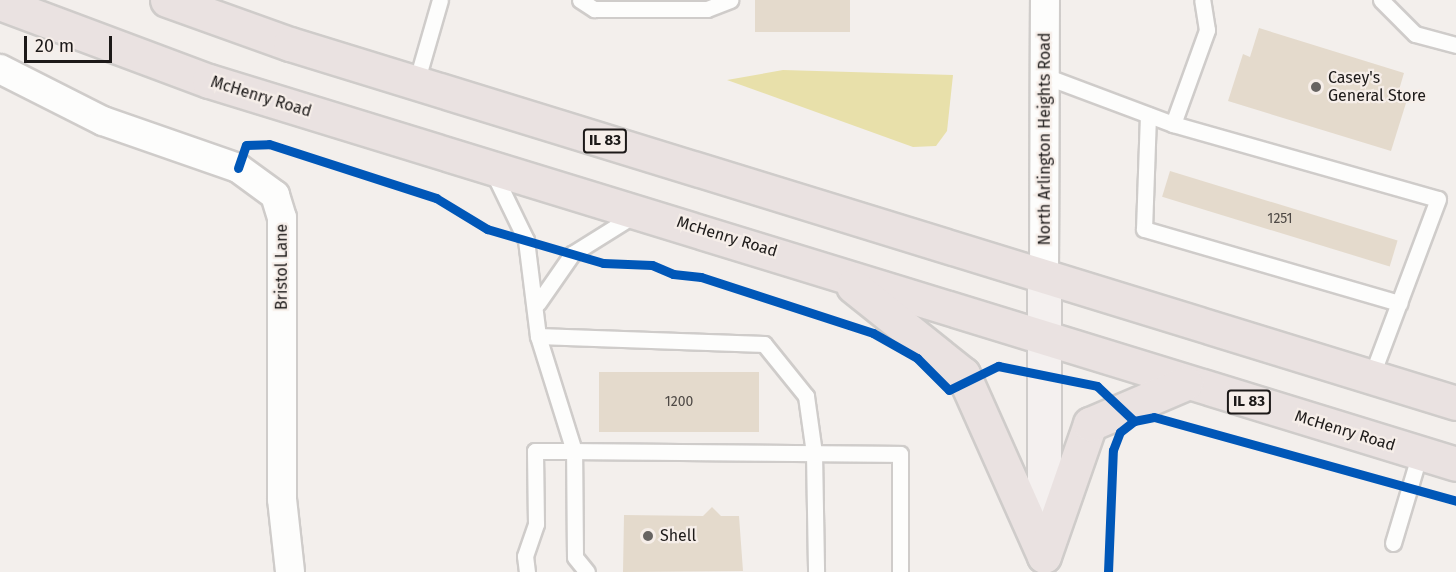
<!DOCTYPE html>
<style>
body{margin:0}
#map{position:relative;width:1456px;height:572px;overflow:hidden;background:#f3efec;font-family:"Fira Sans",sans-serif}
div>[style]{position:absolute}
.water>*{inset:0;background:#e8e0aa}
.building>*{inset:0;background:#e4dacc;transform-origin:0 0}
.path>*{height:4px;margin-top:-2px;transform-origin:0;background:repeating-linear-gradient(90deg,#d5d4d3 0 1.5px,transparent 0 6px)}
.roads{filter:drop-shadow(2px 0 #cfccca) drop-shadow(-2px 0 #cfccca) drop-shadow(0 2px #cfccca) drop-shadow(0 -2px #cfccca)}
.lane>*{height:15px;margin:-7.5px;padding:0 7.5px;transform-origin:7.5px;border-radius:7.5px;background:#fdfdfc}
.street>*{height:28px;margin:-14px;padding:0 14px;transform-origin:14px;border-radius:14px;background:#fdfdfc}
.secondary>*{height:33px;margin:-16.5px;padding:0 16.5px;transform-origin:16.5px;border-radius:16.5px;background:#f4f0ef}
.primary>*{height:33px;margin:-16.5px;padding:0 16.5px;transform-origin:16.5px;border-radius:16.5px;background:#eae2e1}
.cycleway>*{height:9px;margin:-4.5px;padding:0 4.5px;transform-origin:4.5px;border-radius:4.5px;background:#0057b8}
.dots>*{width:16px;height:16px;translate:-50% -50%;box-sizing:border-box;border:3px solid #f6eee9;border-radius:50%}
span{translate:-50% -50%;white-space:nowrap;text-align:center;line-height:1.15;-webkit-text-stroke:4.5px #f6eee9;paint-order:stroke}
.number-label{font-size:14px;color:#4e4945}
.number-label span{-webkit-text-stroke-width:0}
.shield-label span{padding:2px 4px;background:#f6eee9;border:2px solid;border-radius:4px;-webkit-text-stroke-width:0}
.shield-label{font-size:15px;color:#1c1918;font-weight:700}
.poi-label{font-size:16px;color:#1c1918}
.left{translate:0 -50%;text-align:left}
.street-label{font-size:16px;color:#1c1918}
.scale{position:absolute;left:24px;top:36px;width:88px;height:27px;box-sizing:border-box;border:3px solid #1c1918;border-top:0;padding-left:8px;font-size:18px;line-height:21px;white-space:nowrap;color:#1c1918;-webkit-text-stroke:4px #f6eee9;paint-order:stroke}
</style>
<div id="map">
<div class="water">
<i style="clip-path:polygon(783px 70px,953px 75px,947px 131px,936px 146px,913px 147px,727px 80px)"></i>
</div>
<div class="building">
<i style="left:755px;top:0;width:95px;height:32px"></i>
<i style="clip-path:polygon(1259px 28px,1404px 73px,1396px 100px,1406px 103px,1391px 151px,1228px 101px,1243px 54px,1250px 57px)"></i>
<i style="left:1170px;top:171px;width:238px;height:27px;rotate:17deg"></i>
<i style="left:599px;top:372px;width:160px;height:60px"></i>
<i style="clip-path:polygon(712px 507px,721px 516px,739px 516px,743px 571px,623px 572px,624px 515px,703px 516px)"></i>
</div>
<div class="path">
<i style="left:993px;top:368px;width:9px;rotate:-6deg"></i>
</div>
<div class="roads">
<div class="lane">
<i style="left:580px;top:0;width:17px;rotate:33deg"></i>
<i style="left:594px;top:9px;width:113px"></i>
<i style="left:707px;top:9px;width:25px;rotate:-21deg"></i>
<i style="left:1381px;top:0;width:48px;rotate:45deg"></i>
<i style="left:1415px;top:34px;width:42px;rotate:15deg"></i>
<i style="left:1045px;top:76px;width:137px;rotate:20.6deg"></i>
<i style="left:1173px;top:124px;width:275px;rotate:15.8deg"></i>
<i style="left:1438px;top:199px;width:190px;rotate:110.6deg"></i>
<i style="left:416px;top:83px;width:86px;rotate:-73.9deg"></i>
<i style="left:1148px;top:115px;width:114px;rotate:92deg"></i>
<i style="left:1144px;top:229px;width:266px;rotate:16.2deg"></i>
<i style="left:1173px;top:124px;width:100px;rotate:-70.1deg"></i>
<i style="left:1207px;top:30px;width:30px;rotate:-99deg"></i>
<i style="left:493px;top:172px;width:76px;rotate:64.1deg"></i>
<i style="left:526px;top:240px;width:97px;rotate:82.9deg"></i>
<i style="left:538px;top:336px;width:226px;rotate:2deg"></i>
<i style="left:764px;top:344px;width:67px;rotate:51.1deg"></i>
<i style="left:806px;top:396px;width:58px;rotate:82deg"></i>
<i style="left:814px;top:453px;width:119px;rotate:89deg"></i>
<i style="left:538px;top:303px;width:60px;rotate:-55.2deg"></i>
<i style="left:572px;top:254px;width:75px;rotate:-32deg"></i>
<i style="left:1393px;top:543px;width:94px;rotate:-73.3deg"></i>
<i style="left:527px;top:572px;width:16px;rotate:-97deg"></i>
<i style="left:525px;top:556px;width:34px;rotate:-71deg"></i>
<i style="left:536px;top:524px;width:73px;rotate:-90.8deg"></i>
<i style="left:535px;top:451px;width:39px"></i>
<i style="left:574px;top:451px;width:121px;rotate:-107.4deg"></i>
<i style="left:587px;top:572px;width:19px;rotate:-129deg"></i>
<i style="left:575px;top:557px;width:106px;rotate:-90.5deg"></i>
<i style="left:574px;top:451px;width:326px;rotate:0.5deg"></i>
<i style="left:900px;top:454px;width:118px;rotate:90deg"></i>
</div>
<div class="street">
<i style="left:0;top:69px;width:115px;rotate:26.8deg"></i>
<i style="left:103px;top:121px;width:143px;rotate:19.2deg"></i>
<i style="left:238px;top:168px;width:46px;rotate:36.1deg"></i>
<i style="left:275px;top:195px;width:24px;rotate:73deg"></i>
<i style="left:282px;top:218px;width:281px;rotate:90deg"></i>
<i style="left:282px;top:499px;width:73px;rotate:83.7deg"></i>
<i style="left:1044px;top:278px;width:278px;rotate:-89.8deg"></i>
</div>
<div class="secondary">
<i style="left:1044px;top:552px;width:274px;rotate:-90deg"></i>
</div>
<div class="primary">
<i style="left:167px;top:0;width:131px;rotate:19.7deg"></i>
<i style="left:290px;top:44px;width:1220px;rotate:17.11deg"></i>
<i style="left:0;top:3px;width:223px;rotate:20.5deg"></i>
<i style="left:209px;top:81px;width:1304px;rotate:17.07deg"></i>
<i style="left:853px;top:286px;width:141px;rotate:38.7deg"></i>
<i style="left:963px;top:374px;width:199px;rotate:66deg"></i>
<i style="left:1044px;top:556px;width:140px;rotate:-70.8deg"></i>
<i style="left:1090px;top:424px;width:104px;rotate:-23.1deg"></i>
</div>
</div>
<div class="cycleway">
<i style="left:238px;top:168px;width:24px;rotate:-71deg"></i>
<i style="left:246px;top:145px;width:23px;rotate:-2deg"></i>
<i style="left:269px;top:144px;width:176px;rotate:17.9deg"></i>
<i style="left:436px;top:198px;width:60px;rotate:31.3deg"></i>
<i style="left:487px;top:229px;width:121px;rotate:16.3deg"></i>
<i style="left:603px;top:263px;width:49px;rotate:2.3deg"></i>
<i style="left:652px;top:265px;width:23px;rotate:23deg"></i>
<i style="left:673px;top:274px;width:28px;rotate:6deg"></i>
<i style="left:701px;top:277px;width:181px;rotate:18deg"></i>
<i style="left:873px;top:333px;width:51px;rotate:29.6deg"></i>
<i style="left:917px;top:358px;width:45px;rotate:45deg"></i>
<i style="left:949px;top:390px;width:55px;rotate:-26.1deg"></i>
<i style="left:998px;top:366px;width:101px;rotate:11.4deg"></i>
<i style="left:1097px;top:386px;width:51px;rotate:43.4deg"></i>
<i style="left:1108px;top:572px;width:122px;rotate:-87.7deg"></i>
<i style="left:1113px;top:450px;width:19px;rotate:-69deg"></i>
<i style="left:1120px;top:432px;width:18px;rotate:-38deg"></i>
<i style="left:1134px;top:421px;width:20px;rotate:-11deg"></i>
<i style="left:1154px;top:417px;width:313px;rotate:15.5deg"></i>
</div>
<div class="dots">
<i style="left:1316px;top:87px;background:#676462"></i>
<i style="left:648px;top:536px;background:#676462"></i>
</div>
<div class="number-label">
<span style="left:1280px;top:219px">1251</span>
<span style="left:679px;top:402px">1200</span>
</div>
<div class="shield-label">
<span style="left:605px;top:141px">IL 83</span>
<span style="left:1249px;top:402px">IL 83</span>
</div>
<div class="poi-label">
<span class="left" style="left:1328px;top:87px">Casey's<br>General Store</span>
<span class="left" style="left:660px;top:536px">Shell</span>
</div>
<div class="street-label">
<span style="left:261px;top:97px;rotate:17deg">McHenry Road</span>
<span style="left:1045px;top:139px;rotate:-90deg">North Arlington Heights Road</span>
<span style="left:727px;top:237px;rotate:17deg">McHenry Road</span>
<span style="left:282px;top:267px;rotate:-90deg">Bristol Lane</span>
<span style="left:1345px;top:431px;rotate:17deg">McHenry Road</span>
</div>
<div class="scale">20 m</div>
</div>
